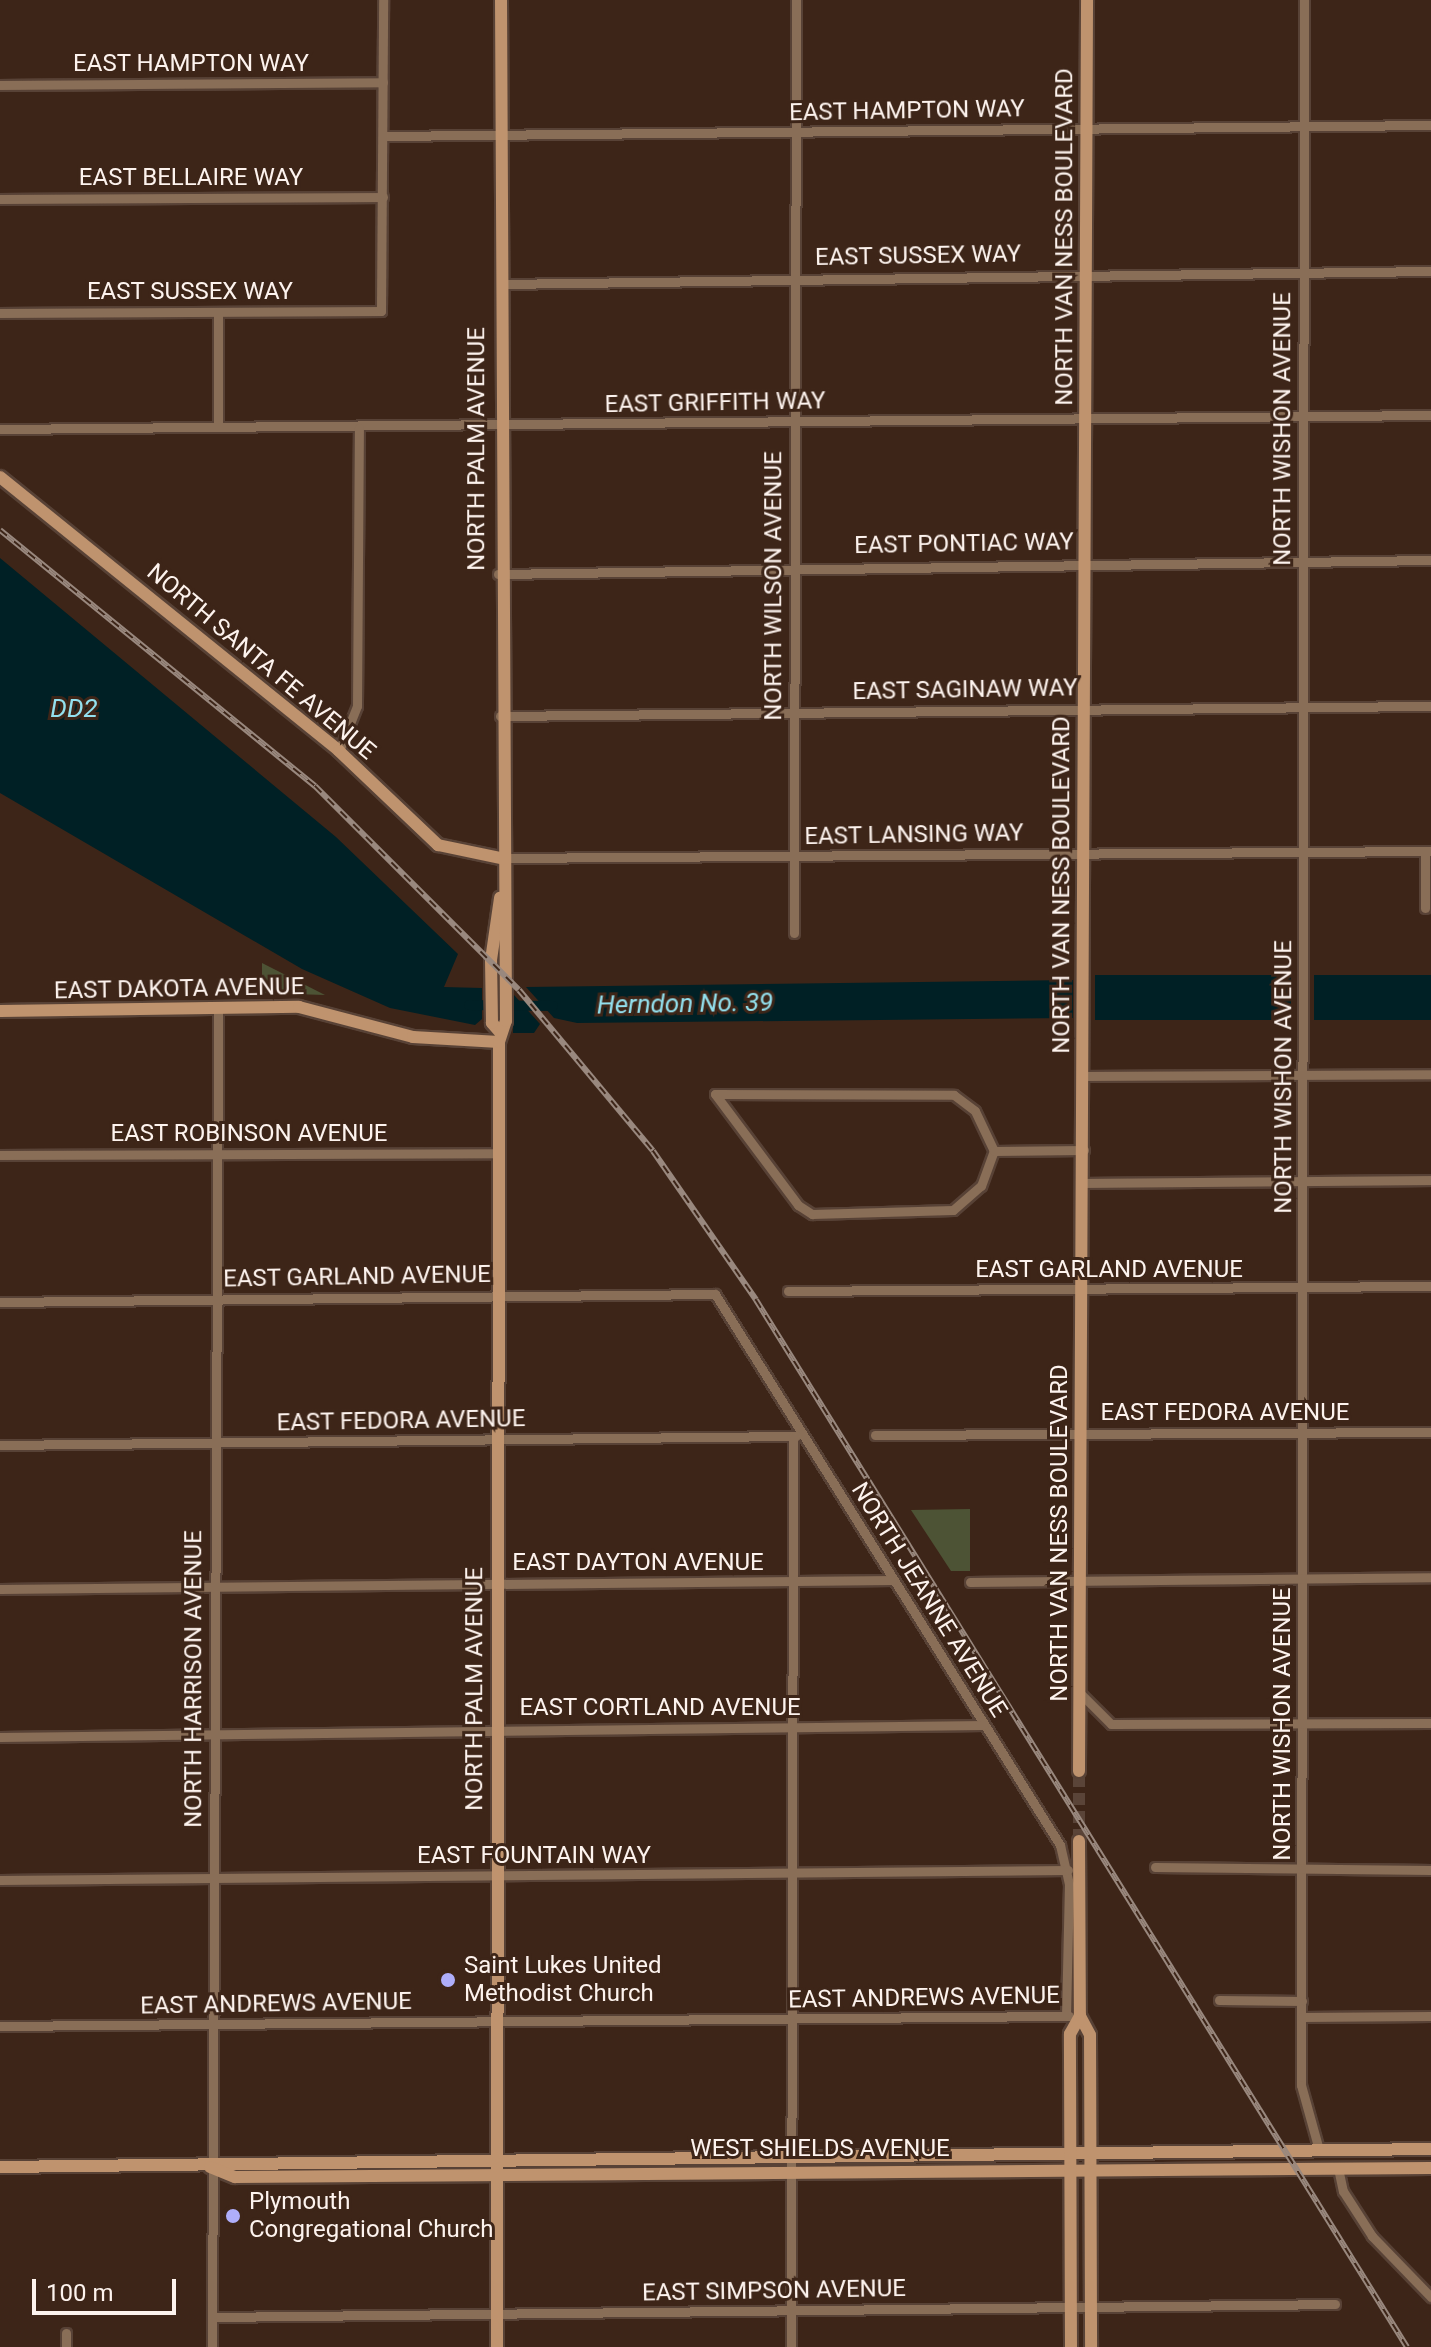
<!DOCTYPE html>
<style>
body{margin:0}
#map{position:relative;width:1431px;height:2347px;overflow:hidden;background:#3d2518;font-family:Roboto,sans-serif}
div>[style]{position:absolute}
.green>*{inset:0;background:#4d5335}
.water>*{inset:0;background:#002025;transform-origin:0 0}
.canal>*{height:10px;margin:-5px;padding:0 5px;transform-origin:5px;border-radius:5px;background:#002025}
.secondary-tunnel>*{height:12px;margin-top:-6px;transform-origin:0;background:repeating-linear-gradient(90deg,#5a4438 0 12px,transparent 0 18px)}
.roads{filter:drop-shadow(2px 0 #584236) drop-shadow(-2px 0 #584236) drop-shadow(0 2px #584236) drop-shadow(0 -2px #584236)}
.street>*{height:9px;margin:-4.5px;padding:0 4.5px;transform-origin:4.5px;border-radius:4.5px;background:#896e57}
.secondary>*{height:12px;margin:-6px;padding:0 6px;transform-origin:6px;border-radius:6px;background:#bf936e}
.rail>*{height:6px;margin-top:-3px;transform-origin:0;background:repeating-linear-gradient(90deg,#3d2518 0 9px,#99887e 0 18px);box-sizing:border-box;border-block:2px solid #99887e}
.dots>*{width:22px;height:22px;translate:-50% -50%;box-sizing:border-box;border:4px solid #3d2518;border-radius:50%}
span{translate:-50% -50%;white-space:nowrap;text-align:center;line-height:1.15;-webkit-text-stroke:6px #3d2518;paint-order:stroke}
.street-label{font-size:24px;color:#fdf3ee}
.poi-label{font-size:24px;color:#fdf3ee}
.left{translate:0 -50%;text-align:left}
.water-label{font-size:26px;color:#93e0ee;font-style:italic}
.scale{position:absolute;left:32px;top:2279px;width:144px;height:36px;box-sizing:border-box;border:4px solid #fdf3ee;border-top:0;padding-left:10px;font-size:24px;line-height:28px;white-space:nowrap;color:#fdf3ee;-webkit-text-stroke:6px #3d2518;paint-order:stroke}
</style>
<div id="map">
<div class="green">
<i style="clip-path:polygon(262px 963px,325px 995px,262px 993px)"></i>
<i style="clip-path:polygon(970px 1509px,970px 1571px,951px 1571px,911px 1510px)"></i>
</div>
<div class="water">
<i style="clip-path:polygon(0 558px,336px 837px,458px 954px,444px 987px,482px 988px,482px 1019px,475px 1025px,390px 1008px,302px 969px,0 793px)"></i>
<i style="left:1291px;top:975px;width:45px;height:196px;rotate:90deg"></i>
<i style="left:1314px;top:975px;width:117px;height:45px"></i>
<i style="clip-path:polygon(1073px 980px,1073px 1018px,577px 1023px,554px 1018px,526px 987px)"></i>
<i style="clip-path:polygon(514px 995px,540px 1024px,534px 1033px,513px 1033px)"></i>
</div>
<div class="canal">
<i style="left:469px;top:1005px;width:84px;rotate:0.7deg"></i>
</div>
<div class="secondary-tunnel">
<i style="left:1079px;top:1841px;width:70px;rotate:-90deg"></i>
</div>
<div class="roads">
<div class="street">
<i style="left:1304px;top:0;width:2085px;rotate:90.08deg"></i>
<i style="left:1301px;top:2085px;width:67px;rotate:74.5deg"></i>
<i style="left:0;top:85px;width:383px;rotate:-0.4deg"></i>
<i style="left:383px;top:136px;width:1048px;rotate:-0.6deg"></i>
<i style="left:0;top:199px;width:383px;rotate:-0.3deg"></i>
<i style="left:501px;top:284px;width:930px;rotate:-0.8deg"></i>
<i style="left:0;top:313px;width:381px;rotate:-0.3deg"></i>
<i style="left:381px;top:311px;width:311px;rotate:-89.6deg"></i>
<i style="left:218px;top:427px;width:114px;rotate:-90deg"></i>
<i style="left:0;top:429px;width:1431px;rotate:-0.56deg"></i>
<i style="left:498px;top:574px;width:933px;rotate:-0.86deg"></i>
<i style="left:500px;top:716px;width:931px;rotate:-0.62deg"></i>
<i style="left:339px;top:751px;width:48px;rotate:-68.2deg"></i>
<i style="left:357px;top:706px;width:278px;rotate:-89.6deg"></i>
<i style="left:1425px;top:851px;width:57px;rotate:90deg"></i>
<i style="left:500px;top:858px;width:931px;rotate:-0.43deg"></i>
<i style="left:794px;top:933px;width:933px;rotate:-89.88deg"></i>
<i style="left:1084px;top:1076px;width:347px;rotate:-0.3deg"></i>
<i style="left:715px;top:1094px;width:139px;rotate:53.2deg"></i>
<i style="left:798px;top:1205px;width:17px;rotate:33deg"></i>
<i style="left:812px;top:1214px;width:141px;rotate:-1.6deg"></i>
<i style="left:953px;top:1210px;width:37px;rotate:-41deg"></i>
<i style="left:981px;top:1186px;width:37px;rotate:-70deg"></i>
<i style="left:715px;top:1094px;width:239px;rotate:0.2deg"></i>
<i style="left:954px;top:1095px;width:26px;rotate:37deg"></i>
<i style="left:975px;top:1111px;width:44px;rotate:64.6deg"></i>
<i style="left:994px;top:1151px;width:90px;rotate:-0.6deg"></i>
<i style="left:0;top:1155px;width:499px;rotate:-0.2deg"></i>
<i style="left:1084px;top:1183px;width:347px;rotate:-0.5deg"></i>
<i style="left:788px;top:1291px;width:643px;rotate:-0.45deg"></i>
<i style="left:0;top:1302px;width:715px;rotate:-0.64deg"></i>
<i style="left:715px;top:1294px;width:650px;rotate:57.95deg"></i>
<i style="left:1060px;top:1845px;width:40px;rotate:77deg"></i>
<i style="left:1069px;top:1884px;width:132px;rotate:91.3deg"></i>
<i style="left:875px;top:1435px;width:556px;rotate:-0.31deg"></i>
<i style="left:0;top:1445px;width:796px;rotate:-0.65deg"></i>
<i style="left:970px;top:1582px;width:461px;rotate:-0.6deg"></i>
<i style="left:0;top:1589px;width:893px;rotate:-0.58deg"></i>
<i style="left:1081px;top:1694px;width:42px;rotate:45deg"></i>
<i style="left:1111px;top:1724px;width:320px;rotate:-0.2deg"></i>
<i style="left:0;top:1737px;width:984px;rotate:-0.7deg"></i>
<i style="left:1155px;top:1867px;width:276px;rotate:0.6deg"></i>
<i style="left:0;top:1880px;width:1068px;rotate:-0.54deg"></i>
<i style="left:1219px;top:2000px;width:83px;rotate:0.7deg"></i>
<i style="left:1302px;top:2017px;width:129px;rotate:-0.4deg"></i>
<i style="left:0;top:2026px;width:1069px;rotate:-0.54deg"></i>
<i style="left:1338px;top:2168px;width:24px;rotate:78deg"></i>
<i style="left:1343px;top:2191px;width:54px;rotate:57.2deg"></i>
<i style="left:1372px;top:2236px;width:85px;rotate:46deg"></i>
<i style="left:213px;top:2317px;width:1122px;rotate:-0.66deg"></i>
<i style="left:66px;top:2333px;width:14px;rotate:90deg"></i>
<i style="left:212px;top:2347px;width:1336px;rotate:-89.74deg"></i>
<i style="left:791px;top:2347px;width:910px;rotate:-89.87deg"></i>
</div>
<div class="secondary">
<i style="left:0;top:477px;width:436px;rotate:38.9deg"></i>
<i style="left:339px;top:751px;width:137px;rotate:43.5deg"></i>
<i style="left:438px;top:845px;width:63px;rotate:11.8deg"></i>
<i style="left:0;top:1011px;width:299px;rotate:-0.8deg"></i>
<i style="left:299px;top:1007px;width:118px;rotate:14.7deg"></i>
<i style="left:413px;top:1037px;width:86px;rotate:3.3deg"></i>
<i style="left:499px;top:1031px;width:11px;rotate:-131deg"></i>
<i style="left:492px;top:1023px;width:63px;rotate:-90.9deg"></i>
<i style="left:491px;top:960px;width:63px;rotate:-81.7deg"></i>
<i style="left:1079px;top:1771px;width:1771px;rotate:-89.74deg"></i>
<i style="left:1079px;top:1841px;width:175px;rotate:89.7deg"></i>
<i style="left:1080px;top:2016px;width:21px;rotate:62deg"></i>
<i style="left:1090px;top:2035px;width:312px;rotate:89.8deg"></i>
<i style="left:0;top:2167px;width:1431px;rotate:-0.72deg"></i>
<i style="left:210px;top:2167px;width:27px;rotate:22deg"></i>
<i style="left:235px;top:2177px;width:1196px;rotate:-0.43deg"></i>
<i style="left:497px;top:2347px;width:1305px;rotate:-89.91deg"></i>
<i style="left:499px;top:1042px;width:22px;rotate:-72deg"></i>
<i style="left:506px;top:1021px;width:1021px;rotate:-90.28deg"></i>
<i style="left:1071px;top:2347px;width:313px;rotate:-90.2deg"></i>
<i style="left:1070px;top:2034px;width:21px;rotate:-61deg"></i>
</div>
</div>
<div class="rail">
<i style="left:0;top:530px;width:406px;rotate:39.1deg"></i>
<i style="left:315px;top:786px;width:288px;rotate:45deg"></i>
<i style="left:519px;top:990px;width:209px;rotate:50.2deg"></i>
<i style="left:653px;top:1151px;width:181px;rotate:55.3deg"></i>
<i style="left:756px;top:1300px;width:1233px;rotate:58.13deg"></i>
</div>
<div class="dots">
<i style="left:448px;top:1980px;background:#afaefa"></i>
<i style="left:233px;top:2216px;background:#afaefa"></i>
</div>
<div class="street-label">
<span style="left:191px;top:64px">EAST HAMPTON WAY</span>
<span style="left:907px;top:111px;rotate:-1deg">EAST HAMPTON WAY</span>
<span style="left:191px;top:178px">EAST BELLAIRE WAY</span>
<span style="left:1065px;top:237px;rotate:-90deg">NORTH VAN NESS BOULEVARD</span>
<span style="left:918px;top:256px;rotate:-1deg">EAST SUSSEX WAY</span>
<span style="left:190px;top:292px">EAST SUSSEX WAY</span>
<span style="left:715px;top:403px;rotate:-1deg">EAST GRIFFITH WAY</span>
<span style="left:1283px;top:429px;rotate:-90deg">NORTH WISHON AVENUE</span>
<span style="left:477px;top:449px;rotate:-90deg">NORTH PALM AVENUE</span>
<span style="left:964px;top:544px;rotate:-1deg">EAST PONTIAC WAY</span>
<span style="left:774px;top:586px;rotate:-90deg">NORTH WILSON AVENUE</span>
<span style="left:261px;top:662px;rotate:40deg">NORTH SANTA FE AVENUE</span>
<span style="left:965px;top:690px;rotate:-1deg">EAST SAGINAW WAY</span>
<span style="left:914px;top:835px;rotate:-1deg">EAST LANSING WAY</span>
<span style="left:1062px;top:885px;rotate:-90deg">NORTH VAN NESS BOULEVARD</span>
<span style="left:179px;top:989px;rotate:-1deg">EAST DAKOTA AVENUE</span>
<span style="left:1284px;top:1077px;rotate:-90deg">NORTH WISHON AVENUE</span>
<span style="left:249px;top:1134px">EAST ROBINSON AVENUE</span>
<span style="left:1109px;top:1270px">EAST GARLAND AVENUE</span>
<span style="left:357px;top:1277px;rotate:-1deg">EAST GARLAND AVENUE</span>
<span style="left:1225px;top:1413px">EAST FEDORA AVENUE</span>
<span style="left:401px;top:1421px;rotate:-1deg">EAST FEDORA AVENUE</span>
<span style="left:1060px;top:1533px;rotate:-90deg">NORTH VAN NESS BOULEVARD</span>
<span style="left:638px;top:1563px">EAST DAYTON AVENUE</span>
<span style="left:929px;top:1600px;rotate:58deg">NORTH JEANNE AVENUE</span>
<span style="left:194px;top:1679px;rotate:-90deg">NORTH HARRISON AVENUE</span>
<span style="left:475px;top:1689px;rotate:-90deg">NORTH PALM AVENUE</span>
<span style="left:660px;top:1708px">EAST CORTLAND AVENUE</span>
<span style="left:1283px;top:1724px;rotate:-90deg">NORTH WISHON AVENUE</span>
<span style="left:534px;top:1856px">EAST FOUNTAIN WAY</span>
<span style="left:924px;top:1998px;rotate:-1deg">EAST ANDREWS AVENUE</span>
<span style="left:276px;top:2004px;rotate:-1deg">EAST ANDREWS AVENUE</span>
<span style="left:820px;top:2149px">WEST SHIELDS AVENUE</span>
<span style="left:774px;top:2291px;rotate:-1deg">EAST SIMPSON AVENUE</span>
</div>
<div class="poi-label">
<span class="left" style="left:464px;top:1980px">Saint Lukes United<br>Methodist Church</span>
<span class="left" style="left:249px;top:2216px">Plymouth<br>Congregational Church</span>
</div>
<div class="water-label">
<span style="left:74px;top:709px">DD2</span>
<span style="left:685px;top:1004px;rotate:-1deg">Herndon No. 39</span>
</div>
<div class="scale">100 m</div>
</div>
